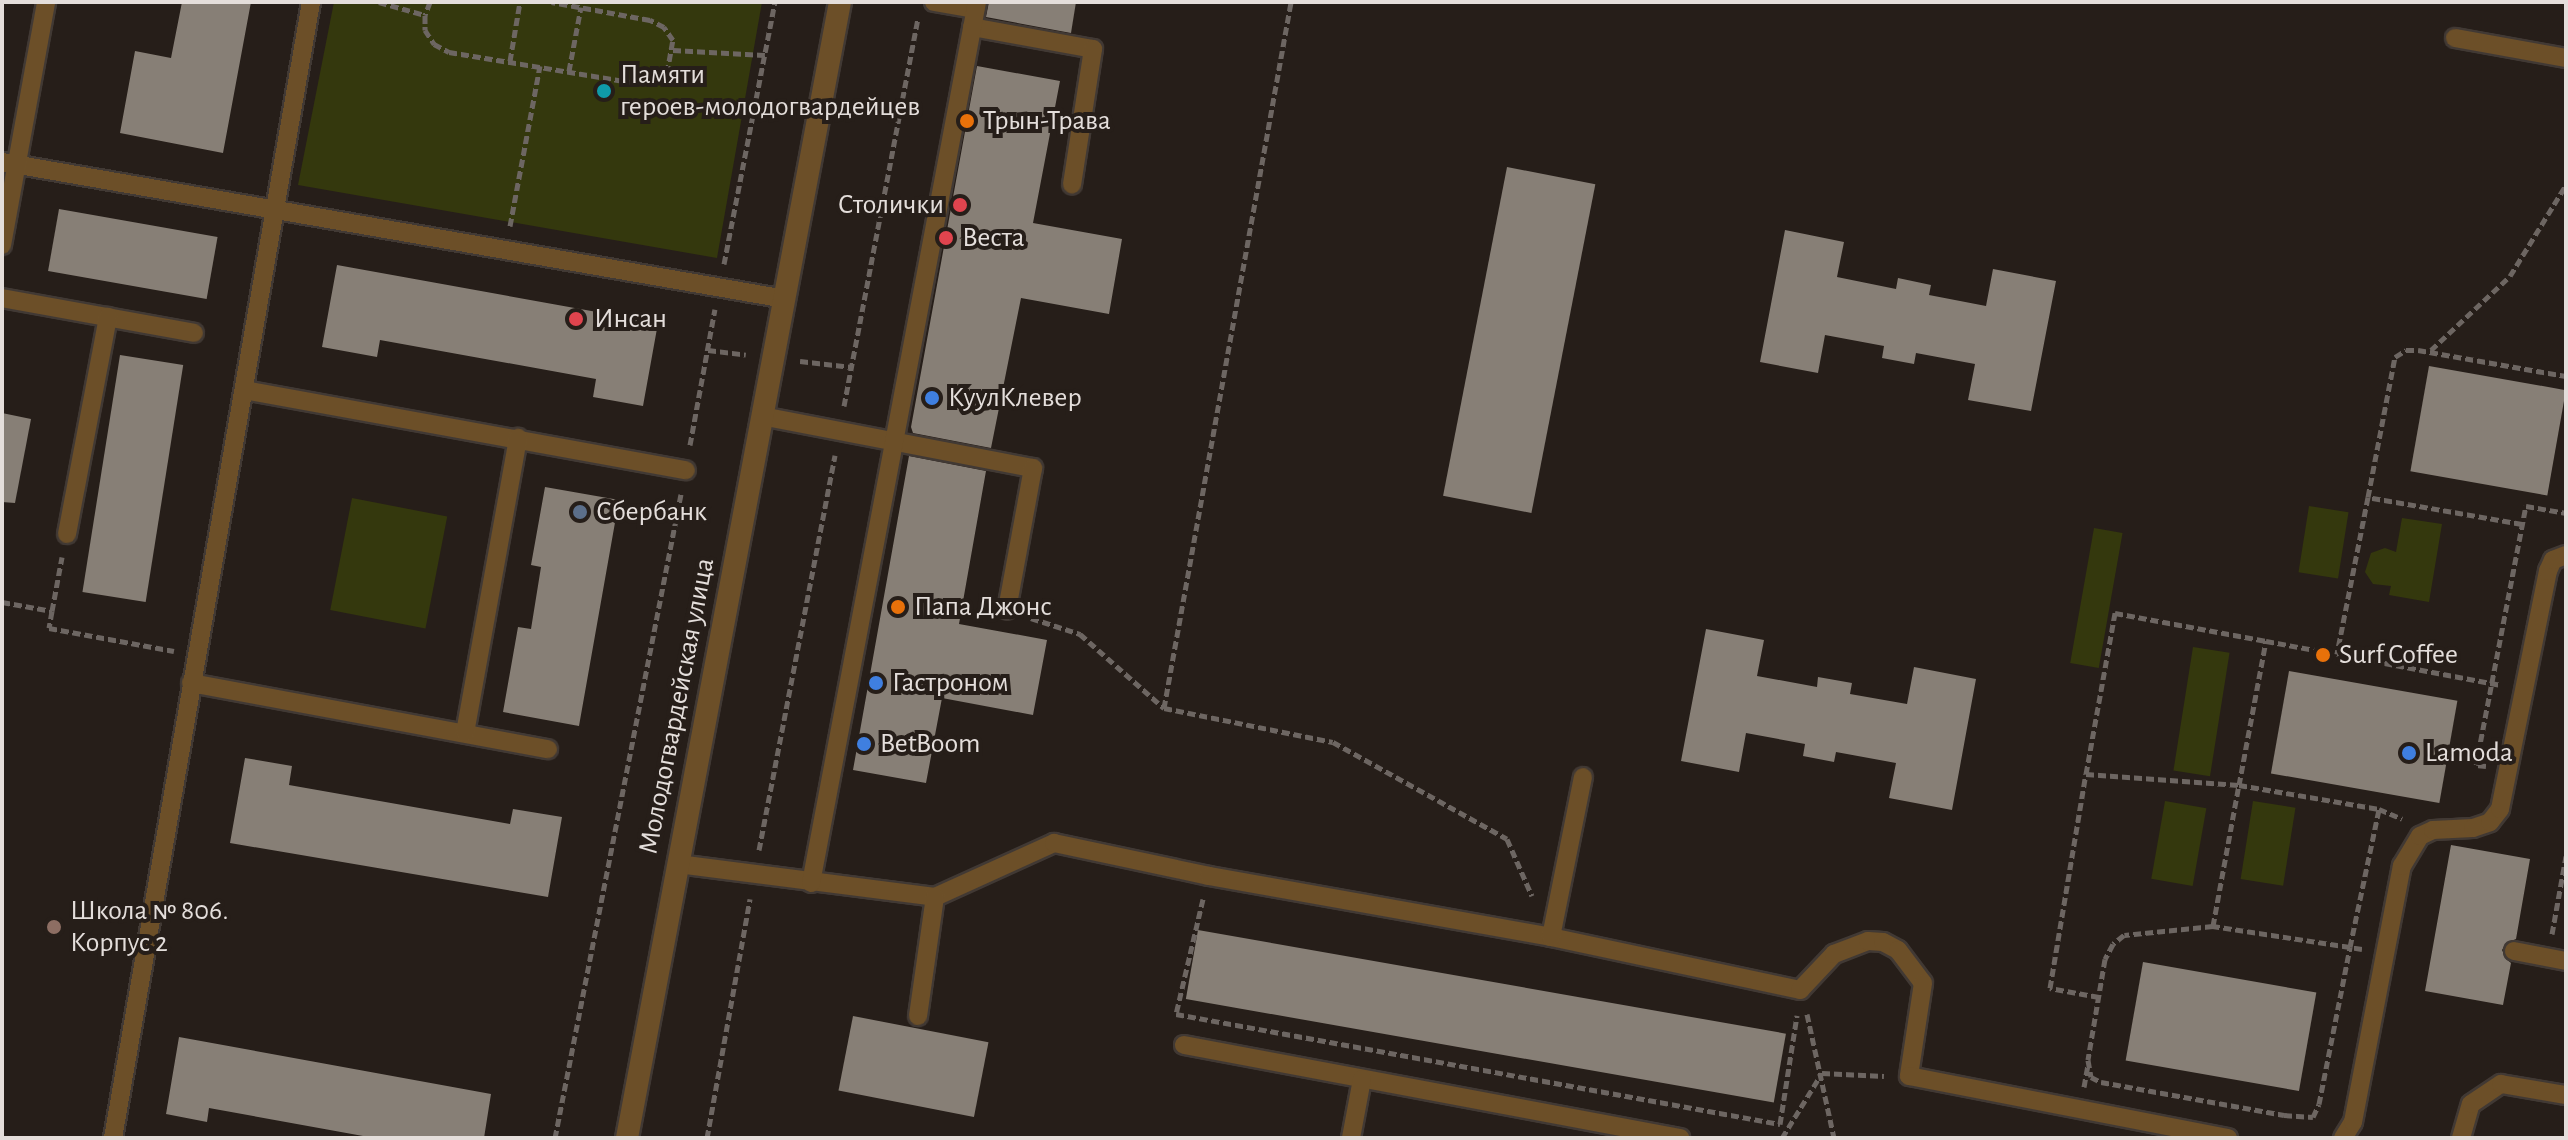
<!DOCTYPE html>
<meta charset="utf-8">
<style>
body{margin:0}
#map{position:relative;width:2568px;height:1140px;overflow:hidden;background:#261e19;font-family:"Alegreya Sans",sans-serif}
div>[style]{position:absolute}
.green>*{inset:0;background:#34380d;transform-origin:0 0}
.building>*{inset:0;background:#877f76;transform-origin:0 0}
.path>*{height:5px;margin-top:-2.5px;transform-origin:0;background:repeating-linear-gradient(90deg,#6d6662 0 8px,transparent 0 12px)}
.roads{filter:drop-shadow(2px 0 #413934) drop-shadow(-2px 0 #413934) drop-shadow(0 2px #413934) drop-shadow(0 -2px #413934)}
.service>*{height:18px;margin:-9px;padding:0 9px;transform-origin:9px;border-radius:9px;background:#6c4f28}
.tertiary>*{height:22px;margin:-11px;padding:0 11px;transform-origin:11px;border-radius:11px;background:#6c4f28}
.dots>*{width:22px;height:22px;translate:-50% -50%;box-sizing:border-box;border:4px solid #261e19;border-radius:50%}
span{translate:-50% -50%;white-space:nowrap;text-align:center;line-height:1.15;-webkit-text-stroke:8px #261e19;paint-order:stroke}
.poi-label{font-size:28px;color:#e4dedb}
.left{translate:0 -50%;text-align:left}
.right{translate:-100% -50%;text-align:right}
.street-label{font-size:28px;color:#e4dedb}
.frame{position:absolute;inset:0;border:4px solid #e4dedb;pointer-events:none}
</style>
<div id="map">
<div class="green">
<i style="clip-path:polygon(334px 2px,762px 2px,717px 258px,298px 185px)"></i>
<i style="left:352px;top:498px;width:97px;height:114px;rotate:11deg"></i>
<i style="left:2309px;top:506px;width:40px;height:67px;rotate:9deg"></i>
<i style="clip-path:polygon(2402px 518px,2442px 524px,2429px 602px,2389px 595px,2391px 586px,2373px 584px,2365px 572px,2371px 553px,2385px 548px,2396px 552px)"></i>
<i style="left:2094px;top:528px;width:29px;height:137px;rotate:10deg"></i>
<i style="left:2193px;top:647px;width:37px;height:125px;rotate:9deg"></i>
<i style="left:2165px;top:801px;width:42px;height:79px;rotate:10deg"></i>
<i style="left:2253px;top:801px;width:43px;height:79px;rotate:9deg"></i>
</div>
<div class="building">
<i style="clip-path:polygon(182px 2px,251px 2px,223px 153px,120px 133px,135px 51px,171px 58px)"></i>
<i style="clip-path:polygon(989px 2px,1076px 2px,1071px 33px,986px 17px)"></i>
<i style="clip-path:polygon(977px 66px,1060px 81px,1033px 223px,1122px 239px,1109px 314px,1021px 298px,991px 448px,913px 433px,911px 427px)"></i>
<i style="left:1507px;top:167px;width:90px;height:335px;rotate:11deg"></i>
<i style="left:59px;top:209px;width:161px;height:63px;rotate:10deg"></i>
<i style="clip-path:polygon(1785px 230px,1844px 242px,1837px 277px,1896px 289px,1898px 278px,1931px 285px,1929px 295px,1986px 306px,1993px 269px,2056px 281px,2031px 411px,1968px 400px,1975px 364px,1916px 353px,1914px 364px,1882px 358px,1884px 346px,1825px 335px,1818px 373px,1760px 362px)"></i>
<i style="clip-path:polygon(337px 265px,658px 323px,643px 406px,593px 397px,596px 379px,380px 340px,377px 357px,322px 347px)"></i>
<i style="left:120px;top:355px;width:64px;height:240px;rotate:9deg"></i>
<i style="left:2429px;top:366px;width:139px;height:107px;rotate:10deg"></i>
<i style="clip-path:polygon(2px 413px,31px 419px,15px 503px,2px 502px)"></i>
<i style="clip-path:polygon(909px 456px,986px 471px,959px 624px,1047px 640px,1033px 715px,942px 698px,926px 783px,853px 770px)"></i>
<i style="clip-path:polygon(545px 487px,619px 500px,579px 726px,503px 712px,518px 627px,531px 629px,541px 567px,531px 565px)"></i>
<i style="clip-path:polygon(1706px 629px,1764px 640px,1757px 676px,1817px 687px,1818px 677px,1852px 683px,1850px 694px,1907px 704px,1914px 667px,1976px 679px,1952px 810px,1889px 798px,1896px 763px,1836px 752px,1834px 762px,1803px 756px,1805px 744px,1746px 733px,1739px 772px,1681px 761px)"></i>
<i style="left:2289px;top:671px;width:171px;height:104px;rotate:10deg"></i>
<i style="clip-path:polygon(245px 758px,292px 766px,289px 785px,510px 824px,513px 809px,562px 817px,548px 897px,230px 843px)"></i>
<i style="clip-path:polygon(2451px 845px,2530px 859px,2516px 939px,2506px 943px,2502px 950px,2506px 959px,2511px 963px,2503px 1005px,2425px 991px)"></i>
<i style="left:1198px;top:930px;width:597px;height:70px;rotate:10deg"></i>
<i style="left:2143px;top:962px;width:176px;height:100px;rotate:10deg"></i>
<i style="left:853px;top:1016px;width:138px;height:76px;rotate:11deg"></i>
<i style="clip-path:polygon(179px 1037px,491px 1094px,484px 1138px,374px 1138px,209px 1108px,207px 1122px,166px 1114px)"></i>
</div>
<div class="path">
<i style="left:379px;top:2px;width:48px;rotate:15.8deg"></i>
<i style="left:430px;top:2px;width:14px;rotate:111deg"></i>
<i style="left:425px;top:15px;width:15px;rotate:90deg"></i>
<i style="left:425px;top:30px;width:17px;rotate:57deg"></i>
<i style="left:434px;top:44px;width:17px;rotate:28deg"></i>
<i style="left:449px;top:52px;width:191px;rotate:9.4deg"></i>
<i style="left:637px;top:83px;width:16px"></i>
<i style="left:653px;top:83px;width:17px;rotate:-36deg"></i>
<i style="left:667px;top:73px;width:34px;rotate:-80deg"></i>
<i style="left:673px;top:40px;width:16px;rotate:-125deg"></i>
<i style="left:664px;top:27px;width:16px;rotate:-153deg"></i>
<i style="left:650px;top:20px;width:100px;rotate:-169.6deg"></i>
<i style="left:673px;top:50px;width:92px;rotate:3.1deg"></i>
<i style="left:510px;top:61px;width:60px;rotate:-80.4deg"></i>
<i style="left:569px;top:71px;width:65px;rotate:-79.4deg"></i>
<i style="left:510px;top:226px;width:163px;rotate:-79.4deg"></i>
<i style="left:724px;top:264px;width:267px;rotate:-79deg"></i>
<i style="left:708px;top:350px;width:38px;rotate:7deg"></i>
<i style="left:2431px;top:350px;width:108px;rotate:-43.1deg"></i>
<i style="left:2510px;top:276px;width:107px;rotate:-58.4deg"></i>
<i style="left:800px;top:361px;width:52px;rotate:6.6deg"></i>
<i style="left:844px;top:406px;width:394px;rotate:-79.2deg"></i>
<i style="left:690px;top:445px;width:138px;rotate:-79.6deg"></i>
<i style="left:2368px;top:497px;width:160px;rotate:101.2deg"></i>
<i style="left:2337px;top:654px;width:167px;rotate:10.7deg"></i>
<i style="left:2522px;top:524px;width:156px;rotate:-170.1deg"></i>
<i style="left:2368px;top:497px;width:143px;rotate:-79.1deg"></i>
<i style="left:2395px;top:357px;width:13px;rotate:-32deg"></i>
<i style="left:2406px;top:350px;width:12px"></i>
<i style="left:2418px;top:350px;width:150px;rotate:10deg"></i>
<i style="left:2px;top:602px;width:51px;rotate:10.2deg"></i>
<i style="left:52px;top:611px;width:17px;rotate:100deg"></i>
<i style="left:49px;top:628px;width:127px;rotate:10.4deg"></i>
<i style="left:52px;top:611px;width:55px;rotate:-79.5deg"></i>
<i style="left:1031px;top:618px;width:52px;rotate:18.1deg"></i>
<i style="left:1080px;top:634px;width:112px;rotate:41.4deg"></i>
<i style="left:1164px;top:708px;width:172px;rotate:11.4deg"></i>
<i style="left:1333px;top:742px;width:199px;rotate:29.1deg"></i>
<i style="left:1507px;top:839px;width:62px;rotate:66.3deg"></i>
<i style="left:1164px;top:708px;width:717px;rotate:-79.8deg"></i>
<i style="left:2486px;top:766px;width:10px;rotate:-174deg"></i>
<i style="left:2476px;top:765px;width:264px;rotate:-79.1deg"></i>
<i style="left:2526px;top:506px;width:41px;rotate:9.9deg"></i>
<i style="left:2086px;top:774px;width:164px;rotate:-79.8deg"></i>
<i style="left:2115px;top:613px;width:154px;rotate:10.5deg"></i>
<i style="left:759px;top:850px;width:402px;rotate:-79.1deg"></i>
<i style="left:1203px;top:899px;width:118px;rotate:103.2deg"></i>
<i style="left:1176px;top:1014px;width:614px;rotate:10.32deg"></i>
<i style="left:1780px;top:1124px;width:110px;rotate:-81.1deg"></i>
<i style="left:2213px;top:926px;width:143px;rotate:-79.6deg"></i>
<i style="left:2239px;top:785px;width:142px;rotate:9.7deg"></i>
<i style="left:2379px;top:809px;width:25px;rotate:23deg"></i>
<i style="left:2552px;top:934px;width:79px;rotate:-79.8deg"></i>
<i style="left:2362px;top:949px;width:12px;rotate:-171deg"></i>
<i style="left:2350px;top:947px;width:139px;rotate:-171.3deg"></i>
<i style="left:2213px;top:926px;width:89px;rotate:174.2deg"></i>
<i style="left:2124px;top:935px;width:14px;rotate:141deg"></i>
<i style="left:2113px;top:944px;width:17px;rotate:118deg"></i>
<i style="left:2105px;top:959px;width:102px;rotate:99.6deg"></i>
<i style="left:2088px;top:1060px;width:17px;rotate:80deg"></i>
<i style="left:2091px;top:1077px;width:11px;rotate:27deg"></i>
<i style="left:2101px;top:1082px;width:186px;rotate:10.2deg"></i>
<i style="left:2284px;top:1115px;width:29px;rotate:4deg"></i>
<i style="left:2313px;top:1117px;width:14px;rotate:-65deg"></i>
<i style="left:2319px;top:1104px;width:160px;rotate:-78.8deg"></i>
<i style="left:2350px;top:947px;width:141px;rotate:-78.1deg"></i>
<i style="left:2099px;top:997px;width:50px;rotate:-169.6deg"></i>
<i style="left:2050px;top:988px;width:217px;rotate:-80.5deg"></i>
<i style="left:2086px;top:774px;width:153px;rotate:4.1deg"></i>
<i style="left:2239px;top:785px;width:147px;rotate:-79.4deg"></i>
<i style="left:2266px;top:641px;width:72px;rotate:10.4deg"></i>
<i style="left:1807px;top:1014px;width:127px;rotate:77.7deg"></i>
<i style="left:2084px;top:1087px;width:22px;rotate:-80deg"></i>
<i style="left:555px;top:1138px;width:656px;rotate:-78.93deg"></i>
<i style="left:707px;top:1138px;width:243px;rotate:-79.8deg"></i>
<i style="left:1782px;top:1138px;width:76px;rotate:-58.4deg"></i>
<i style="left:1822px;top:1073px;width:62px;rotate:2.8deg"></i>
</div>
<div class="roads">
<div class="service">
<i style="left:934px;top:2px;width:42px;rotate:9.7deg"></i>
<i style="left:972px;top:27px;width:123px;rotate:10.3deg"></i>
<i style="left:1093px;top:49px;width:137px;rotate:98.8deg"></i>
<i style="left:2455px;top:38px;width:113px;rotate:10.2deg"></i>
<i style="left:2px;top:162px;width:795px;rotate:9.92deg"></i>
<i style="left:2px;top:245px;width:247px;rotate:-79.7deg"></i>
<i style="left:2px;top:298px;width:195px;rotate:10.3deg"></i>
<i style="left:244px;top:390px;width:449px;rotate:10.3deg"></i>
<i style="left:762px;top:416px;width:276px;rotate:10.9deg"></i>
<i style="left:1033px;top:468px;width:144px;rotate:100.4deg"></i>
<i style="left:67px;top:534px;width:221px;rotate:-79.3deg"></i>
<i style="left:191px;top:683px;width:363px;rotate:10.5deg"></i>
<i style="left:465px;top:733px;width:300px;rotate:-79.8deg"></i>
<i style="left:678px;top:864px;width:259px;rotate:7.3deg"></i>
<i style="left:935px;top:897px;width:131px;rotate:-24.4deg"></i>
<i style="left:1054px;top:843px;width:158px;rotate:12deg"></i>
<i style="left:1209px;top:876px;width:347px;rotate:10.1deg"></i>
<i style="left:1551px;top:937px;width:255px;rotate:12deg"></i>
<i style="left:1800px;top:990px;width:50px;rotate:-46.6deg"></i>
<i style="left:1834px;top:954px;width:36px;rotate:-21deg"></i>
<i style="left:1868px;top:941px;width:15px;rotate:4deg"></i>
<i style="left:1883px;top:942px;width:17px;rotate:28deg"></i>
<i style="left:1898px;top:950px;width:41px;rotate:52.9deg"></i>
<i style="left:1923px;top:983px;width:94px;rotate:98.6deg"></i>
<i style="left:1909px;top:1076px;width:325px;rotate:11deg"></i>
<i style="left:811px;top:883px;width:897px;rotate:-79.33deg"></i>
<i style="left:1551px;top:937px;width:163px;rotate:-78.7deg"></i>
<i style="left:2514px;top:951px;width:53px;rotate:10.9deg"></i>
<i style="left:918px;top:1016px;width:120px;rotate:-81.9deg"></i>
<i style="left:1184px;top:1045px;width:505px;rotate:10.62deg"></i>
<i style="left:113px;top:1138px;width:1153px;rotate:-80.11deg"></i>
<i style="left:1351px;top:1138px;width:60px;rotate:-79.4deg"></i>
<i style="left:2343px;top:1138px;width:19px;rotate:-58deg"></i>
<i style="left:2353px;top:1122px;width:261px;rotate:-79.2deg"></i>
<i style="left:2402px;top:866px;width:35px;rotate:-59deg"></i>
<i style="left:2420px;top:836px;width:14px;rotate:-25deg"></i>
<i style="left:2433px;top:830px;width:40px;rotate:-2.9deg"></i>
<i style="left:2473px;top:828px;width:18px;rotate:-19deg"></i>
<i style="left:2490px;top:822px;width:16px;rotate:-52deg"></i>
<i style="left:2500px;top:809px;width:243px;rotate:-78.6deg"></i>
<i style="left:2548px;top:571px;width:12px;rotate:-66deg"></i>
<i style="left:2553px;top:560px;width:14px;rotate:-21deg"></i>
<i style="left:2461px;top:1138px;width:35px;rotate:-74deg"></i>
<i style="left:2471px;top:1104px;width:36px;rotate:-34deg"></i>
<i style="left:2501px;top:1084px;width:66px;rotate:9.6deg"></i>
</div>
<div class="tertiary">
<i style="left:627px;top:1138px;width:1156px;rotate:-79.38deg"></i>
</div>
</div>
<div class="dots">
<i style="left:604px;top:91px;background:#0f9aa8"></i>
<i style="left:967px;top:121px;background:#e8710a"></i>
<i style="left:960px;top:205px;background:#e0444e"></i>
<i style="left:946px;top:238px;background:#e0444e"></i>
<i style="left:576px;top:319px;background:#e0444e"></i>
<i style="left:932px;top:398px;background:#3f7fe0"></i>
<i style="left:580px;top:512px;background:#5c6f8a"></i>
<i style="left:898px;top:607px;background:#e8710a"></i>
<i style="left:2323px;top:655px;background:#e8710a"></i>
<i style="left:876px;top:683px;background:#3f7fe0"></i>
<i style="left:864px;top:744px;background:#3f7fe0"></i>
<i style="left:2409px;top:753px;background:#3f7fe0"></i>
<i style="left:54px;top:927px;background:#8d6e63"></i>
</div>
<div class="poi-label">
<span class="left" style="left:620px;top:91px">Памяти<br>героев-молодогвардейцев</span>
<span class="left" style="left:983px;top:121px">Трын-Трава</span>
<span class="right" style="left:944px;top:205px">Столички</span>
<span class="left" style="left:962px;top:238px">Веста</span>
<span class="left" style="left:594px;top:319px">Инсан</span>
<span class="left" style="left:948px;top:398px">КуулКлевер</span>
<span class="left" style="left:596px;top:512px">Сбербанк</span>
<span class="left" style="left:914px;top:607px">Папа Джонс</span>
<span class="left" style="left:2339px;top:655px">Surf Coffee</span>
<span class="left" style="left:892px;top:683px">Гастроном</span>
<span class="left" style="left:880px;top:744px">BetBoom</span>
<span class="left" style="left:2425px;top:753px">Lamoda</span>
<span class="left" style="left:70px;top:927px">Школа № 806.<br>Корпус 2</span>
</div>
<div class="street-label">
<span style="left:677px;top:706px;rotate:-79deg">Молодогвардейская улица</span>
</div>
<div class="frame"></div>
</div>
